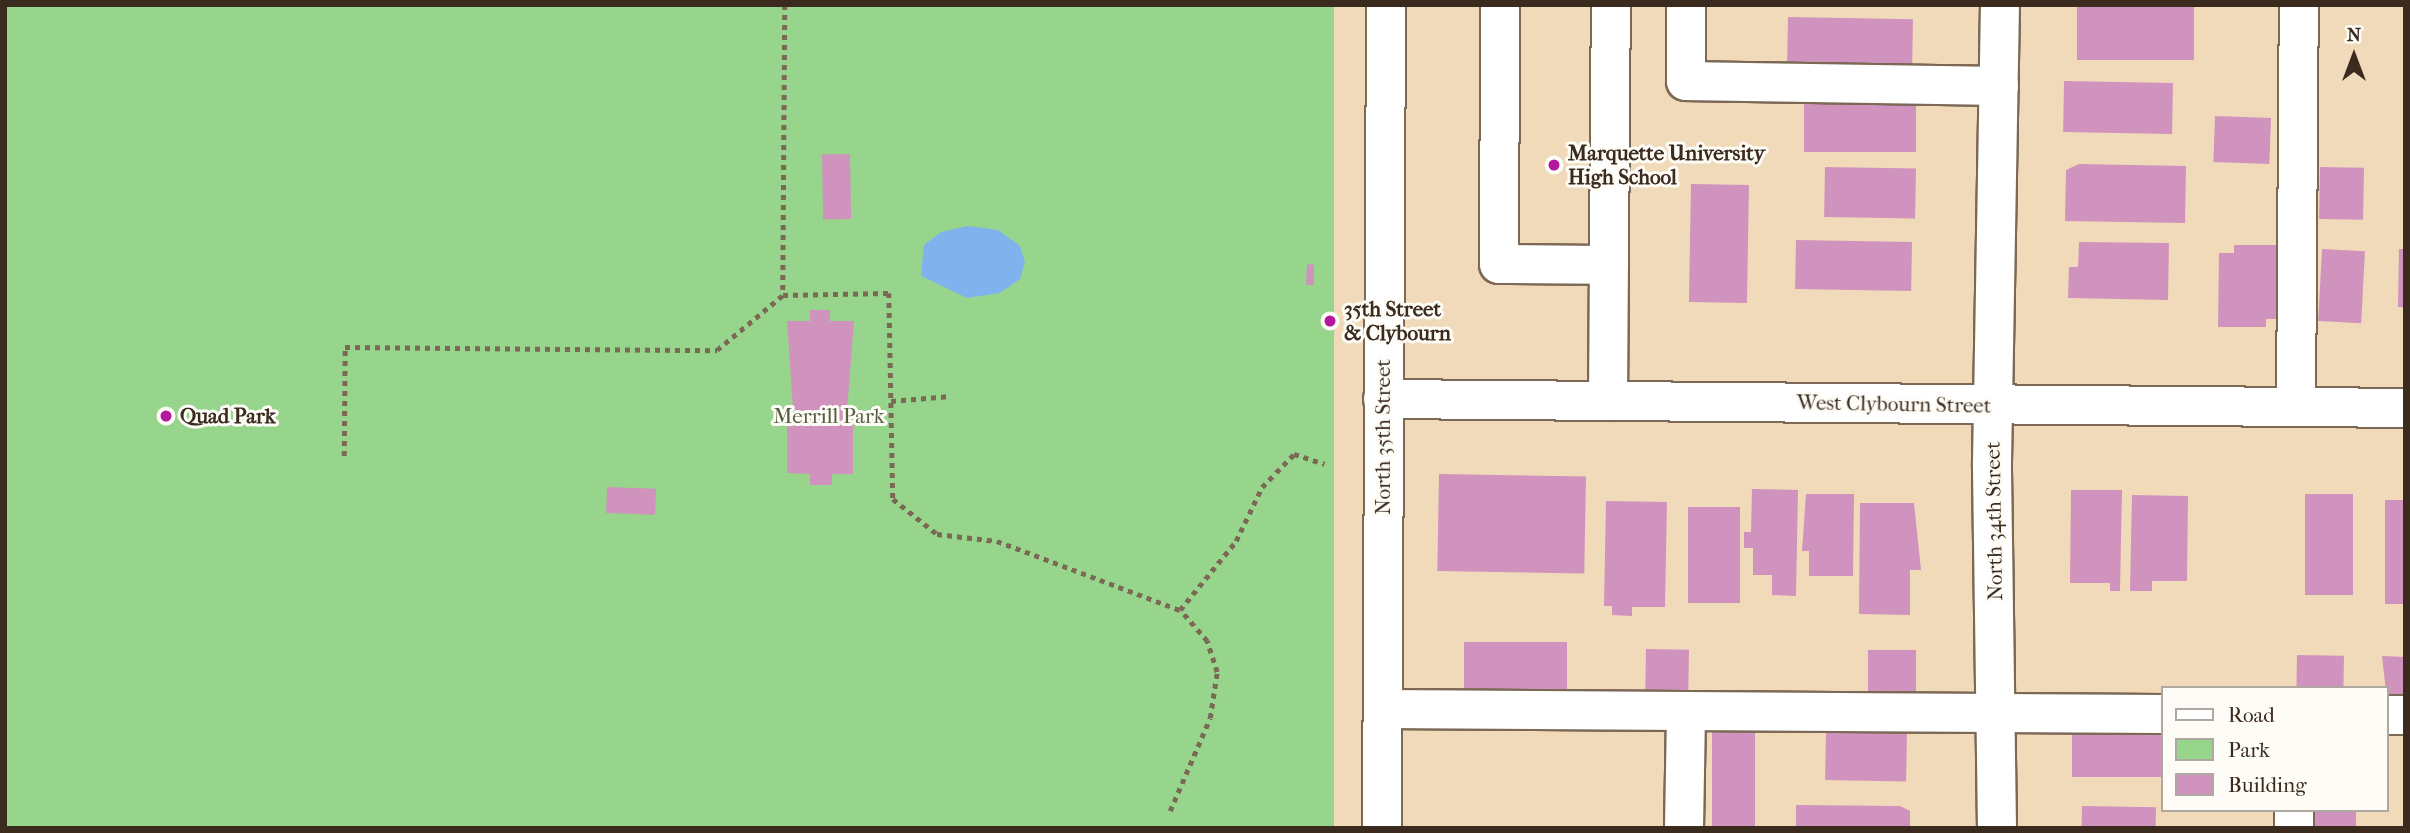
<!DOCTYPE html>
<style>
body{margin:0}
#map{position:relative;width:2410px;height:833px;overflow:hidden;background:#f1daba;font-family:"IM FELL French Canon",serif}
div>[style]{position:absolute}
.green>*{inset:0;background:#96d58b;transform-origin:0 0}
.water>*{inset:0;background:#80b3ed}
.building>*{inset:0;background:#cf93bd;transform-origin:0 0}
.path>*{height:4.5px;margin-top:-2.25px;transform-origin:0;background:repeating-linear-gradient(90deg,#7b6855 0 5px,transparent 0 10px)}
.roads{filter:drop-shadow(2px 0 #7b6855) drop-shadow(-2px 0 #7b6855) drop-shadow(0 2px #7b6855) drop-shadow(0 -2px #7b6855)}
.minor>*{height:38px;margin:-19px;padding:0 19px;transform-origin:19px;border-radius:19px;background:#fff}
.major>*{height:38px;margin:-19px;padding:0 19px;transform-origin:19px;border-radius:19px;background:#fff}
.dots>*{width:19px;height:19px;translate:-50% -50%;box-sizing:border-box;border:4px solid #fdfcf7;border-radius:50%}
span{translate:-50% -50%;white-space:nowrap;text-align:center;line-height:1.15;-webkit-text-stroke:6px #fdfcf7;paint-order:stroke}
.poi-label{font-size:21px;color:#3b2a1e;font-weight:700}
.left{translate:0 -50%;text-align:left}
.street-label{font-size:21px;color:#3b2a1e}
.park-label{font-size:21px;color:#565d3f}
.frame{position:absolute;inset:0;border:7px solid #3b2a1e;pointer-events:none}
.legend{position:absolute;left:2161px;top:686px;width:228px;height:126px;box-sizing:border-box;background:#fdfcf7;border:2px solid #afa8a0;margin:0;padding:9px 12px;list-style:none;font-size:21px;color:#3b2a1e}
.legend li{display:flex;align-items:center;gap:14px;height:35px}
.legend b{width:35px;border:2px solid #afa8a0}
.north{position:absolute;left:2319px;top:21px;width:70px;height:70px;-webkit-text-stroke:5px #fdfcf7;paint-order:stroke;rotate:0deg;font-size:19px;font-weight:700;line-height:28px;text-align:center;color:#3b2a1e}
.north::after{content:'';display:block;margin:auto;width:24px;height:32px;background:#3b2a1e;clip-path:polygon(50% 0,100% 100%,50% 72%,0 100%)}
</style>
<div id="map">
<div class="green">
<i style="left:5px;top:5px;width:1329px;height:823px"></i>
</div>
<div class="water">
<i style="clip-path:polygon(968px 226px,998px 230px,1020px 246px,1025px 262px,1020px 279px,1000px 293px,967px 298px,921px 276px,924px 245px,941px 232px)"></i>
</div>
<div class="building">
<i style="left:2077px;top:5px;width:117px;height:55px"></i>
<i style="left:1788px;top:17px;width:125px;height:54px;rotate:1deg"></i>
<i style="left:2064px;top:81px;width:109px;height:51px;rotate:1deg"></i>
<i style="left:1804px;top:97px;width:112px;height:55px"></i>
<i style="left:2215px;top:116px;width:56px;height:46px;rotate:2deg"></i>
<i style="left:850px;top:154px;width:65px;height:28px;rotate:89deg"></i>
<i style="clip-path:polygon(2079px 164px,2186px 166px,2185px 223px,2065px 221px,2066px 170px)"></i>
<i style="left:1825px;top:167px;width:91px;height:50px;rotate:1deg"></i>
<i style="left:2320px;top:167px;width:44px;height:52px;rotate:1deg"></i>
<i style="left:1691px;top:184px;width:58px;height:118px;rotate:1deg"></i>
<i style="left:1796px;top:240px;width:116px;height:49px;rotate:1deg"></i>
<i style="clip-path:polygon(2079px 242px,2169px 243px,2168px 300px,2068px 298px,2069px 267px,2078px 267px)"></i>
<i style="clip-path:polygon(2234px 245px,2278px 245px,2277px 319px,2266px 319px,2266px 327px,2218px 327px,2219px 253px,2234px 253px)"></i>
<i style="left:2322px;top:249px;width:43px;height:72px;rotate:3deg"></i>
<i style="clip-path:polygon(2399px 249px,2405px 249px,2405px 307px,2398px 307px)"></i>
<i style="clip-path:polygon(1307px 264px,1314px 265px,1314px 285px,1306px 285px)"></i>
<i style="clip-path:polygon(810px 310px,830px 310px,830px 321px,854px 321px,846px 424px,853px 424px,853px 474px,832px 474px,832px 485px,810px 485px,810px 474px,787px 473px,787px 424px,794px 424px,787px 321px,810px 321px)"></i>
<i style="left:1439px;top:474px;width:147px;height:97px;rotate:1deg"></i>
<i style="left:607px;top:487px;width:49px;height:26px;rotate:2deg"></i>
<i style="clip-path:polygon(1752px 489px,1798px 490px,1796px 596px,1772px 595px,1772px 575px,1753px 575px,1753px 548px,1744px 548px,1744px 532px,1751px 532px)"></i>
<i style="clip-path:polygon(2071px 490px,2122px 490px,2120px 591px,2110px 591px,2110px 583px,2070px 583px)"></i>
<i style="clip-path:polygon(1806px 494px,1854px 494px,1853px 576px,1809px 576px,1809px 551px,1802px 551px)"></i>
<i style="left:2305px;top:494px;width:48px;height:101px"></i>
<i style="clip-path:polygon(2132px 495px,2188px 496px,2187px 581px,2152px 581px,2152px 591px,2130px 591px)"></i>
<i style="left:2385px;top:500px;width:20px;height:104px"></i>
<i style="clip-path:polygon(1606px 501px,1667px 502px,1665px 607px,1632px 607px,1632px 616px,1612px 615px,1612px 606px,1604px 606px)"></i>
<i style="clip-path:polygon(1860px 503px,1914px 503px,1921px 570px,1910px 570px,1910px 615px,1859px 614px)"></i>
<i style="left:1688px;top:507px;width:52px;height:96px"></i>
<i style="left:1464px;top:642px;width:103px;height:53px"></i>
<i style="left:1646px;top:649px;width:43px;height:44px;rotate:1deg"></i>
<i style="left:1868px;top:650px;width:48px;height:44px"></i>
<i style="left:2297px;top:655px;width:47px;height:33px;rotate:1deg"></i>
<i style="clip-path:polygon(2382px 656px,2405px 657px,2405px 700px,2387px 700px)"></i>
<i style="left:1712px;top:729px;width:43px;height:99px"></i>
<i style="left:1826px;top:730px;width:81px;height:50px;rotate:1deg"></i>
<i style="left:2072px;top:733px;width:91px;height:44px"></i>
<i style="clip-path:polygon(1796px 805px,1900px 806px,1910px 811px,1910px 828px,1796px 828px)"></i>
<i style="left:2082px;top:806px;width:74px;height:22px;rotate:1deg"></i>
<i style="left:2315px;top:810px;width:41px;height:18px"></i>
</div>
<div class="path">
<i style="left:785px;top:5px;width:290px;rotate:90.4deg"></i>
<i style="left:783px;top:295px;width:106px;rotate:-1.1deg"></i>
<i style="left:889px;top:293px;width:206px;rotate:88.9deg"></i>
<i style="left:893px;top:499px;width:56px;rotate:38.5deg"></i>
<i style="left:937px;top:534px;width:60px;rotate:6.7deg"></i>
<i style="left:997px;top:541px;width:196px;rotate:20.7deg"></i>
<i style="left:891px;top:401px;width:60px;rotate:-4.8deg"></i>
<i style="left:344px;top:456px;width:109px;rotate:-89.5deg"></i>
<i style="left:345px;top:347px;width:372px;rotate:0.5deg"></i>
<i style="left:717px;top:350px;width:86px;rotate:-39.8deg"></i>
<i style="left:1170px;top:811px;width:101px;rotate:-66.7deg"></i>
<i style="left:1210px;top:718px;width:47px;rotate:-81.3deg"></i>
<i style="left:1217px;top:672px;width:33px;rotate:-108deg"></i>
<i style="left:1207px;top:641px;width:41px;rotate:-131.1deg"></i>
<i style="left:1180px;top:610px;width:89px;rotate:-50.9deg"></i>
<i style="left:1236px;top:541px;width:60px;rotate:-64.3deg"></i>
<i style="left:1262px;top:487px;width:46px;rotate:-45.9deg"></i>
<i style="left:1294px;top:454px;width:32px;rotate:18deg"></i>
</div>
<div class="roads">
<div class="minor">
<i style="left:1500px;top:5px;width:259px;rotate:90.2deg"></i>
<i style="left:1499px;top:264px;width:110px;rotate:0.5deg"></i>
<i style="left:1609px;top:265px;width:260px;rotate:-89.6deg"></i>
<i style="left:1686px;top:5px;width:76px;rotate:90deg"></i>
<i style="left:1686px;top:81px;width:313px;rotate:0.9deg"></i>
<i style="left:1383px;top:399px;width:1022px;rotate:0.5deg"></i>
<i style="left:1608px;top:401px;width:136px;rotate:-89.6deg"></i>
<i style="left:2296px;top:407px;width:402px;rotate:-89.6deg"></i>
<i style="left:1383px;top:709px;width:780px;rotate:0.37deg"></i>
<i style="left:2387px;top:715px;width:18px"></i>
<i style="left:2294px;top:810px;width:18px;rotate:90deg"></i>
<i style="left:1684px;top:828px;width:117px;rotate:-89deg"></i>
<i style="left:1997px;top:828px;width:366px;rotate:-90.8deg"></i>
<i style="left:1992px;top:462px;width:457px;rotate:-89deg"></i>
</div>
<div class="major">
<i style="left:1382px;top:828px;width:823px;rotate:-89.72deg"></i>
</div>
</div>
<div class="dots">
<i style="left:1554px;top:165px;background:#b5179e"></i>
<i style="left:1330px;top:321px;background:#b5179e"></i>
<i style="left:166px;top:416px;background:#b5179e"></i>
</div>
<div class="poi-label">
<span class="left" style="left:1568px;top:165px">Marquette University<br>High School</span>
<span class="left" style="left:1344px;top:321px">35th Street<br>&amp; Clybourn</span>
<span class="left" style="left:180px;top:416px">Quad Park</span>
</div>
<div class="street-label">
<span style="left:1894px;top:404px;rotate:1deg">West Clybourn Street</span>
<span style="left:1383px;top:437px;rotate:-90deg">North 35th Street</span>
<span style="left:1994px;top:521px;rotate:-91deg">North 34th Street</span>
</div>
<div class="park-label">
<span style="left:829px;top:416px">Merrill Park</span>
</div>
<div class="frame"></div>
<ul class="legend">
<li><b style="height:9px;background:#fff"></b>Road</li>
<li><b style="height:19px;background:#96d58b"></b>Park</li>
<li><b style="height:19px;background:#cf93bd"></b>Building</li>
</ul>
<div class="north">N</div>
</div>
